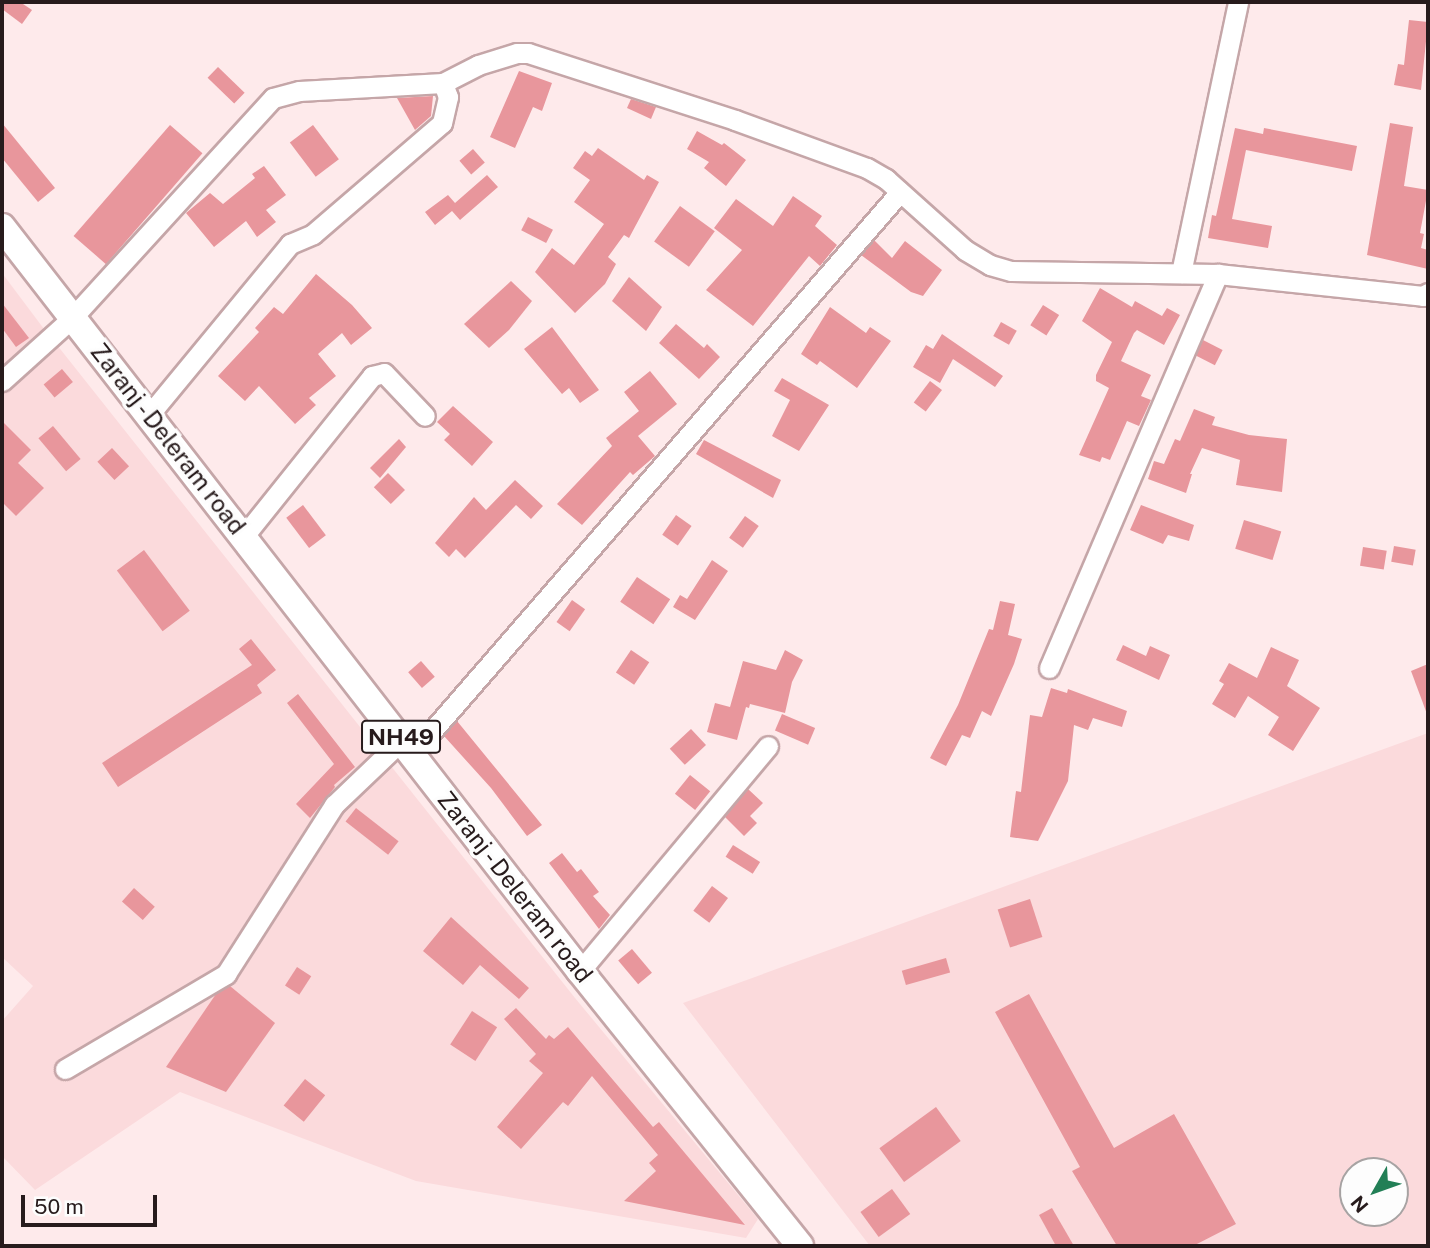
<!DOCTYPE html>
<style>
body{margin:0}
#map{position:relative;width:1430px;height:1248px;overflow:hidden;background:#feeaeb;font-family:"Public Sans",sans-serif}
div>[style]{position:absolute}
.built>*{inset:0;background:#fbdadc}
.building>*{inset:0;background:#e8969c;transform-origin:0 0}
.roads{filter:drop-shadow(2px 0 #c5a6a8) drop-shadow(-2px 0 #c5a6a8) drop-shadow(0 2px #c5a6a8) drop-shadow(0 -2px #c5a6a8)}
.minor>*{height:19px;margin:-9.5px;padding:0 9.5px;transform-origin:9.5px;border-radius:9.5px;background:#fff}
.highway>*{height:26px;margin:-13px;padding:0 13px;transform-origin:13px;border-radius:13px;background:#fff}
span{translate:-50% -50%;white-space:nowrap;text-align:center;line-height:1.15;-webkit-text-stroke:7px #fdfdfd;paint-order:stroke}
.shield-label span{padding:2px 5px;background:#fdfdfd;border:2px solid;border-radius:5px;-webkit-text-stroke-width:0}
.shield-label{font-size:23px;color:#271b1c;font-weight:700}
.street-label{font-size:24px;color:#271b1c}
.frame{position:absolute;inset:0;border:4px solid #271b1c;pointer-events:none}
.north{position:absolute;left:1339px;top:1157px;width:70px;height:70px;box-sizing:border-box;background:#fdfdfd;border:2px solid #a7a3a3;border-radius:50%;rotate:230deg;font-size:19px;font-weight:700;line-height:28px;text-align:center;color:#271b1c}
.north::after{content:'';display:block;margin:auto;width:24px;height:32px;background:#227f56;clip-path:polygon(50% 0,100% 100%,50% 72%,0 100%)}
.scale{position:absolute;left:21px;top:1195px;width:136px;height:32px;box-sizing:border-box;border:4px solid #271b1c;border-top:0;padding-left:9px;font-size:21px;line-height:24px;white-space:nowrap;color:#271b1c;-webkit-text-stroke:5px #fdfdfd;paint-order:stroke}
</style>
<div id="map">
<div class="built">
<i style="clip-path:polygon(2px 273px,47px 333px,2px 369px)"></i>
<i style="clip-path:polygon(57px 345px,575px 998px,758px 1219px,746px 1238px,416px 1181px,180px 1092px,35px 1190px,2px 1156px,2px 1021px,33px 986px,2px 957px,2px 393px)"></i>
<i style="clip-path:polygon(evenodd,1428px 733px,1428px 1246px,870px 1246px,683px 1003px,1428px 733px,1353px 1171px,1395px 1171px,1395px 1213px,1353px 1213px,1353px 1171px)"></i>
</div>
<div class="building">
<i style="clip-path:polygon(2px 2px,20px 2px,32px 10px,22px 24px,2px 9px)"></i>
<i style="clip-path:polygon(1409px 20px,1428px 22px,1421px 90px,1394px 85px,1398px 64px,1404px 65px)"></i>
<i style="left:218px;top:67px;width:37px;height:15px;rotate:44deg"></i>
<i style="clip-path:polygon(519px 71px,552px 83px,542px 111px,533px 107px,515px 148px,490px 137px)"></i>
<i style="clip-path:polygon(433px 96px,431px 116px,415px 130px,397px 98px)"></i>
<i style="clip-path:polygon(631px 99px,656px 107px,651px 119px,627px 108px)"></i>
<i style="clip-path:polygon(2px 123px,55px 188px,38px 202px,2px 158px)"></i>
<i style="clip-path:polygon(1390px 123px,1413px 127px,1404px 186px,1428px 190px,1420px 233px,1424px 234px,1421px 248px,1428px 250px,1428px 269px,1367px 255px)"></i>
<i style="left:170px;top:125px;width:43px;height:147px;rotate:41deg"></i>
<i style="left:313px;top:125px;width:43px;height:29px;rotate:53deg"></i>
<i style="clip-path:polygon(1235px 128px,1263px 134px,1264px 128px,1357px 146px,1352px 171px,1246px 150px,1232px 219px,1272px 226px,1268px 248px,1208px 238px,1212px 215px,1216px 216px)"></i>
<i style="clip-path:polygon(697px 131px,722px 145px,724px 143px,746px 160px,726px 186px,704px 168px,709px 162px,687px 149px)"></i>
<i style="clip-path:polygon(598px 148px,644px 180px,647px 175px,659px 182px,629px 238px,624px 235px,608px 257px,616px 264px,605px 284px,575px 313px,535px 272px,552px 248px,574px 265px,604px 224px,574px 202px,590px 180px,573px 168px,585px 151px,592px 156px)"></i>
<i style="left:473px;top:149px;width:18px;height:18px;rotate:49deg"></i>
<i style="clip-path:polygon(264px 166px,286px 195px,266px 210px,276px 222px,257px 237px,246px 221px,214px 247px,186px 213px,210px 193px,223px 204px,255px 178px,252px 174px)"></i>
<i style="clip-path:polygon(487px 175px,498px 187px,460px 220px,452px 211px,435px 225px,425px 212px,448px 195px,455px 203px)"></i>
<i style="clip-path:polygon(793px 196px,822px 216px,815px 226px,837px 245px,820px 266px,809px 256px,753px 326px,706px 290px,742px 250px,714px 228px,736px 199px,773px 226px)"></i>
<i style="left:680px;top:206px;width:43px;height:44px;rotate:36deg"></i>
<i style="left:528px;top:217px;width:28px;height:15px;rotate:27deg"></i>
<i style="clip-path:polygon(874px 240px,892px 258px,905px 241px,942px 270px,923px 296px,911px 292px,861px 255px)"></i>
<i style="clip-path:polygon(316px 274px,352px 305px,372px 328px,351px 345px,342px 333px,318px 354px,336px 376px,309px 398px,316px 405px,295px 424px,259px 386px,245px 401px,218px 376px,259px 332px,255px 328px,274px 307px,283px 314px)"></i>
<i style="clip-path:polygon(629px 277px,662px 307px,646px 331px,612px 301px)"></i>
<i style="clip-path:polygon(511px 281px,532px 301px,509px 330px,489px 348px,464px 324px)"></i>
<i style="clip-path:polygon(1100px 288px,1132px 307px,1135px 301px,1162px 316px,1167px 308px,1180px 315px,1164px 345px,1137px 330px,1134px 333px,1121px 361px,1151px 375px,1141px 396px,1151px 400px,1139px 426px,1127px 421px,1110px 460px,1102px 457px,1100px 462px,1079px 455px,1109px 388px,1096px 381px,1096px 375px,1112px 342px,1082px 321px)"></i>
<i style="clip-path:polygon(2px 303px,29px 338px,16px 347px,2px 328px)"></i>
<i style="left:1043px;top:305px;width:19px;height:24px;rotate:32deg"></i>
<i style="clip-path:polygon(830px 307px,866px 333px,870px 327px,891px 341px,857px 388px,820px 361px,817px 365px,801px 354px)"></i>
<i style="left:1001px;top:322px;width:18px;height:16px;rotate:29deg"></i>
<i style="clip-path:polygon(676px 324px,704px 348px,707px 344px,720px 357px,699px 379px,659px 343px)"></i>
<i style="clip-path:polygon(552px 327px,599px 390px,580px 403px,569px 388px,562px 394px,524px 349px)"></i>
<i style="clip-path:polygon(942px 334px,1003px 376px,995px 387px,953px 359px,940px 383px,913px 367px,926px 345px,933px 349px)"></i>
<i style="left:1203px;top:340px;width:22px;height:17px;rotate:27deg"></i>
<i style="left:62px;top:369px;width:17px;height:24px;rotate:50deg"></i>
<i style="clip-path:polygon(650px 371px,677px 404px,638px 436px,655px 456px,633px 475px,630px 472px,582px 525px,557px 504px,612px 446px,606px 438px,639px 411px,624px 392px)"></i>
<i style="clip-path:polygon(782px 378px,829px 405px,799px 451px,772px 436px,790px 400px,774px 391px)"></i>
<i style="left:930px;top:381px;width:15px;height:27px;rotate:37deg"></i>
<i style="clip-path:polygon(453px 406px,493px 442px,472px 466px,444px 440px,450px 434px,437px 422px)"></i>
<i style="clip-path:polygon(1194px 409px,1215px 417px,1212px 425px,1249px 435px,1287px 439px,1282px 492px,1236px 485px,1240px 460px,1202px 448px,1190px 474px,1192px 474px,1186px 493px,1148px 479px,1154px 461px,1164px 464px,1175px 439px,1180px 441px)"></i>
<i style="clip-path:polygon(2px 421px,31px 450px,18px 463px,44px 488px,16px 516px,2px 502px)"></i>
<i style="left:53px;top:426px;width:43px;height:19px;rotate:50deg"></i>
<i style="clip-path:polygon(399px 439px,406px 447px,380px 478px,370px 468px)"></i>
<i style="clip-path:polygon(704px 440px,781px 480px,773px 498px,696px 454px)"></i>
<i style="left:112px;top:448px;width:25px;height:20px;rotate:47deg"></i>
<i style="left:388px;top:473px;width:24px;height:20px;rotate:45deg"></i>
<i style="clip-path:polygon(515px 480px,543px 506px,531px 519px,516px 505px,465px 558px,456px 549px,449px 557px,435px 543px,474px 497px,486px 510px)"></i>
<i style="left:303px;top:505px;width:38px;height:21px;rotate:53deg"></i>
<i style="clip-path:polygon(1141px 505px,1194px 525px,1189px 541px,1168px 535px,1163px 544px,1130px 530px)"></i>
<i style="left:676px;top:515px;width:19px;height:24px;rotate:35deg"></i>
<i style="left:745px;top:516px;width:17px;height:27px;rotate:36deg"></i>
<i style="left:1244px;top:520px;width:39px;height:30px;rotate:17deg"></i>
<i style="left:1394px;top:546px;width:22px;height:16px;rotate:10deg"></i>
<i style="left:1363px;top:547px;width:24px;height:19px;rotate:9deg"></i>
<i style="left:144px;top:550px;width:76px;height:34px;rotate:53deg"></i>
<i style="clip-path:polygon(712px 560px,728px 571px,695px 620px,673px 607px,680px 595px,687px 599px)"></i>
<i style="left:637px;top:577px;width:40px;height:30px;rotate:34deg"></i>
<i style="left:572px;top:600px;width:16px;height:27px;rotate:35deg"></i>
<i style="clip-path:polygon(1000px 601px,1015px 604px,1008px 635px,1022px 639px,1014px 664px,991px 716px,982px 711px,970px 738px,962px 735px,946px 766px,930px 758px,958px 705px,989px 629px,993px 630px)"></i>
<i style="clip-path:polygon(251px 639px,276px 670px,257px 685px,262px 693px,118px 787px,102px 763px,252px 665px,239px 649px)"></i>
<i style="clip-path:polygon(1123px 645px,1146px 656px,1150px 646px,1170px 655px,1159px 680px,1116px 660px)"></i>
<i style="clip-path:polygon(1271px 647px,1299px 660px,1287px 686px,1320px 708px,1293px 751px,1268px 735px,1279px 717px,1248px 696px,1235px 718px,1212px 704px,1224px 684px,1219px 681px,1229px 663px,1257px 678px)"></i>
<i style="left:631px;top:650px;width:22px;height:27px;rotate:34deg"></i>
<i style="clip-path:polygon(785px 650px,803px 660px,792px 682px,785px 713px,750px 704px,749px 708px,746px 707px,737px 740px,707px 732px,715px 703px,730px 707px,743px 661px,776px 670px)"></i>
<i style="left:421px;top:661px;width:21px;height:17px;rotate:49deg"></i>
<i style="clip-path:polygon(1428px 664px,1428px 714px,1427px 714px,1411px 671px)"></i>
<i style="clip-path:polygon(1051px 688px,1067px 693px,1068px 689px,1127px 711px,1122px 727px,1093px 718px,1088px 730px,1074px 725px,1068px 781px,1038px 841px,1010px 837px,1016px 791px,1021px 792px,1030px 715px,1042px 717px)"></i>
<i style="clip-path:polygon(298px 694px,355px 767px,334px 785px,335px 787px,310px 818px,296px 804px,334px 764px,287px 703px)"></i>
<i style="left:782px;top:714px;width:36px;height:18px;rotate:23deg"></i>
<i style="clip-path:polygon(457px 721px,542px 825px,527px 836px,491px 788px,444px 736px)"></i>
<i style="left:691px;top:729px;width:22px;height:29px;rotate:47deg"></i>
<i style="left:690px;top:775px;width:26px;height:24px;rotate:39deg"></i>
<i style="clip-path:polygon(748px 789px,763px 803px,750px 816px,757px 823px,744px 836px,725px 817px)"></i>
<i style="left:356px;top:808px;width:54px;height:17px;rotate:38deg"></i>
<i style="left:733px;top:845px;width:32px;height:14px;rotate:32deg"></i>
<i style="clip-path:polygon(562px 853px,577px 872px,581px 869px,599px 892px,593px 896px,610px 915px,599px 929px,549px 863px)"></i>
<i style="left:712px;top:886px;width:20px;height:31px;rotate:37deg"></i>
<i style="left:134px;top:888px;width:28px;height:18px;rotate:42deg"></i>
<i style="left:1030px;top:899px;width:40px;height:34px;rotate:72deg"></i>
<i style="clip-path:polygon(451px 917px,529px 988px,519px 999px,480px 965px,463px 985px,423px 951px)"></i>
<i style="left:632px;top:949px;width:31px;height:18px;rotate:50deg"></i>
<i style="left:946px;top:958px;width:15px;height:46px;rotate:74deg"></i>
<i style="left:297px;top:967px;width:17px;height:22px;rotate:33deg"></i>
<i style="clip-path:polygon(230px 986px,275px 1023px,226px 1092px,166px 1067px,216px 994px)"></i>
<i style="clip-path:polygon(1029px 994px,1114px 1148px,1174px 1114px,1236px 1224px,1193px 1246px,1117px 1246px,1072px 1171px,1080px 1167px,995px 1012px)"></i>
<i style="clip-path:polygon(516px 1008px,546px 1039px,549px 1035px,554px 1039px,568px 1027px,653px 1127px,659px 1122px,745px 1225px,624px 1201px,656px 1171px,649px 1163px,658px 1155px,592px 1076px,568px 1106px,563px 1102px,521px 1149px,497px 1127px,543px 1073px,529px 1061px,536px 1054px,504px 1019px)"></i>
<i style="left:472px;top:1011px;width:30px;height:40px;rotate:33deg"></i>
<i style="left:305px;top:1079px;width:26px;height:34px;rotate:39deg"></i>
<i style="left:936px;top:1107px;width:42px;height:70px;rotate:54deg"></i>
<i style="left:892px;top:1189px;width:31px;height:39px;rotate:54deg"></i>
<i style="clip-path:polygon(1052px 1208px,1074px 1246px,1056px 1246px,1039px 1215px)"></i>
</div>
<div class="roads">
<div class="minor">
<i style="left:1181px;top:273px;width:277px;rotate:-78.1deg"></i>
<i style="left:2px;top:381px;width:94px;rotate:-42deg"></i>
<i style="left:72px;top:318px;width:298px;rotate:-47.6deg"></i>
<i style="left:273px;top:98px;width:27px;rotate:-15deg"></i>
<i style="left:299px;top:91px;width:144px;rotate:-3.2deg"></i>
<i style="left:443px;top:83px;width:39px;rotate:-27deg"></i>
<i style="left:478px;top:65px;width:41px;rotate:-17.1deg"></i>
<i style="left:517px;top:53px;width:11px"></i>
<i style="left:528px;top:53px;width:218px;rotate:17.9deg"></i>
<i style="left:735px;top:120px;width:140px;rotate:20deg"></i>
<i style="left:867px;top:168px;width:22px;rotate:30deg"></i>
<i style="left:886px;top:179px;width:106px;rotate:41.9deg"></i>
<i style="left:965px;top:250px;width:29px;rotate:31deg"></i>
<i style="left:990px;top:265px;width:22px;rotate:16deg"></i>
<i style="left:1011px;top:271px;width:207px;rotate:0.8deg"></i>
<i style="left:1218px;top:274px;width:206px;rotate:6.1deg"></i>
<i style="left:1423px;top:296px;width:6px;rotate:-31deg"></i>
<i style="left:149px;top:415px;width:222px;rotate:-50.5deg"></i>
<i style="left:290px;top:244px;width:25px;rotate:-23deg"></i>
<i style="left:313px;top:234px;width:170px;rotate:-40.7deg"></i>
<i style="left:442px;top:123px;width:27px;rotate:-77deg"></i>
<i style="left:448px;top:97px;width:15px;rotate:-110deg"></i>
<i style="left:244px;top:536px;width:205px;rotate:-51.3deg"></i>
<i style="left:372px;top:376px;width:12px;rotate:-14deg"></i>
<i style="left:384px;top:373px;width:59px;rotate:46.4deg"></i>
<i style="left:1049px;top:668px;width:429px;rotate:-66.8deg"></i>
<i style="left:413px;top:753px;width:743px;rotate:-49.04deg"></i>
<i style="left:580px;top:971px;width:293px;rotate:-50.1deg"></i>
<i style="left:65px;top:1069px;width:187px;rotate:-30.5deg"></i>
<i style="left:226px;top:974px;width:201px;rotate:-57.4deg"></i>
<i style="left:334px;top:805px;width:95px;rotate:-43.7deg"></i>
</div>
<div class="highway">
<i style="left:2px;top:227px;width:942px;rotate:52.16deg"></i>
<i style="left:580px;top:971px;width:352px;rotate:51.3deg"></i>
</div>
</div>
<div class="shield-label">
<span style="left:401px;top:737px">NH49</span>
</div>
<div class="street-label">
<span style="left:168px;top:439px;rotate:52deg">Zaranj - Deleram road</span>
<span style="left:515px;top:887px;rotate:52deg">Zaranj - Deleram road</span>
</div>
<div class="frame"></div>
<div class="north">N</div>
<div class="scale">50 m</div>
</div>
